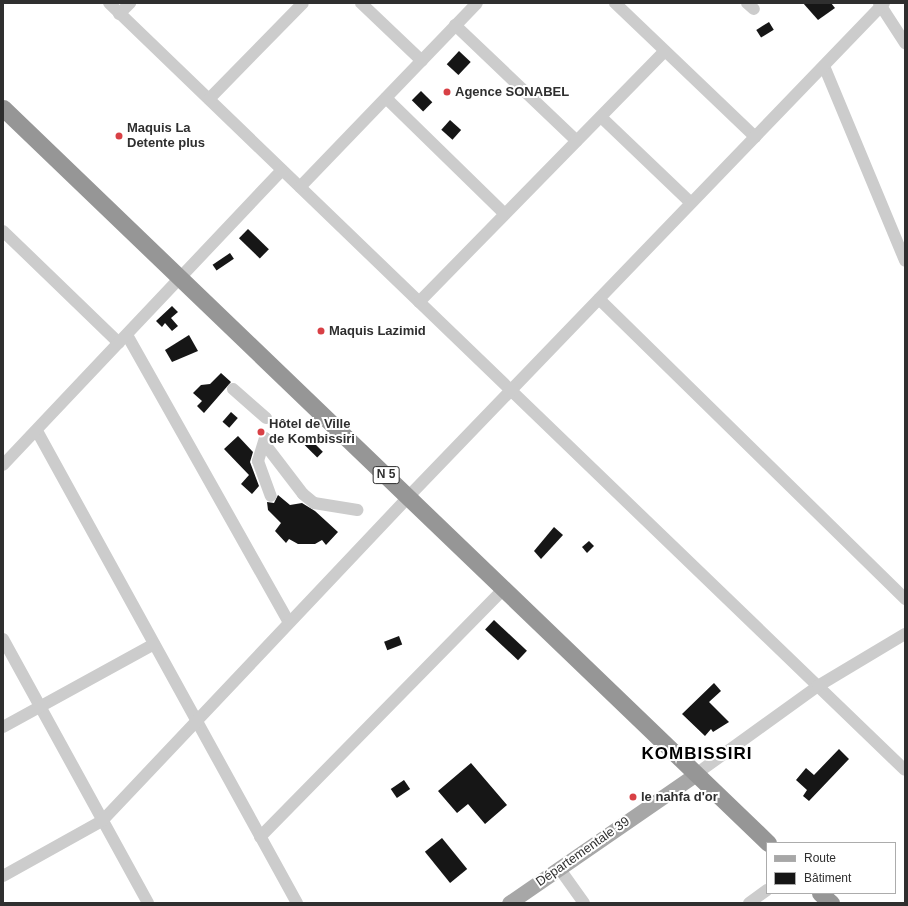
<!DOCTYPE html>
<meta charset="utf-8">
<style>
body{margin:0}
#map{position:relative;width:908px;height:906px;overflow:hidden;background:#fff;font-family:Helvetica,sans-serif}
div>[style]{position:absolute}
.building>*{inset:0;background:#161616;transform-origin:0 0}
.minor>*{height:12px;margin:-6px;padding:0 6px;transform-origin:6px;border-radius:6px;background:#ccc}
.major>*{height:15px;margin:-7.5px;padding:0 7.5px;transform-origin:7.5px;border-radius:7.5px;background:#a7a7a7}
.highway>*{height:17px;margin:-8.5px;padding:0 8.5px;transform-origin:8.5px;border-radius:8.5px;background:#969696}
.dots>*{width:11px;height:11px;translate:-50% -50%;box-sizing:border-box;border:2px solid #fff;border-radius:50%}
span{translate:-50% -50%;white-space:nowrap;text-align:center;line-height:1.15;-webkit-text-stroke:4px #fff;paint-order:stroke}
.shield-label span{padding:1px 3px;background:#fff;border:1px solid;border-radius:3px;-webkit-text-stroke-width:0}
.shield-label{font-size:12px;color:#2f2f2f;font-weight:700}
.poi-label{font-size:13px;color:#2f2f2f;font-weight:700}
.left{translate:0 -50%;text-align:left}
.street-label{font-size:13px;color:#2f2f2f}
.district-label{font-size:17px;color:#000;font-weight:700;letter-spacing:1px}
.frame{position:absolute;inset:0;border:4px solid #2f2f2f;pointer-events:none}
.legend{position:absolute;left:766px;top:842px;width:130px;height:52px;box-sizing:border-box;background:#fff;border:1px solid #acacac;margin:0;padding:5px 7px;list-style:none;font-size:12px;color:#2f2f2f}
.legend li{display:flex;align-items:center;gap:8px;height:20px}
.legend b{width:20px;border:1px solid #acacac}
</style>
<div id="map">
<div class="building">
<i style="clip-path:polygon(803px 3px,831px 3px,835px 8px,818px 20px)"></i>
<i style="left:769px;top:22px;width:9px;height:15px;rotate:58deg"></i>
<i style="left:459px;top:51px;width:16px;height:18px;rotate:43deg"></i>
<i style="left:421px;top:91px;width:16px;height:13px;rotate:45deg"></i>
<i style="left:450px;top:120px;width:15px;height:13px;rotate:42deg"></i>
<i style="left:248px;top:229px;width:29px;height:13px;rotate:44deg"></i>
<i style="left:230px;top:253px;width:7px;height:21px;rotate:56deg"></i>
<i style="clip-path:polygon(172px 306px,178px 312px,171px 318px,178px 326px,172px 331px,165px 323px,162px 327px,156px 321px)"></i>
<i style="clip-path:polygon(189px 335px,198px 351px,172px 362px,165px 350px)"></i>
<i style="clip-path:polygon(221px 373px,231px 382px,204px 413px,197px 406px,202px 401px,193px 393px,201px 385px,210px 384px)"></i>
<i style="left:231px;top:412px;width:9px;height:13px;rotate:41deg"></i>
<i style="clip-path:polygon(238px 436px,253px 452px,250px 462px,259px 486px,252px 494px,241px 484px,249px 475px,224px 449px)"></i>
<i style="left:308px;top:437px;width:21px;height:8px;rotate:45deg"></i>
<i style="clip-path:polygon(278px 495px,290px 505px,302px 503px,315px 511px,338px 532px,326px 545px,322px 540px,315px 544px,298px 544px,289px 539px,286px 543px,275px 531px,281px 523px,268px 510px,267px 502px,274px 503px)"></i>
<i style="clip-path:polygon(554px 527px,563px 535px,541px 559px,534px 551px)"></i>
<i style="clip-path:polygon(589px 541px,594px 546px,587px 553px,582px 547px)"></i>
<i style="left:494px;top:620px;width:45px;height:13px;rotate:43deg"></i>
<i style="left:399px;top:636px;width:9px;height:16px;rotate:69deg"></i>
<i style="clip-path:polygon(714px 683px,721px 691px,709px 702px,729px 722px,713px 732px,711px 729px,705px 736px,682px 714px)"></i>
<i style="clip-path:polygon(839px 749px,849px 759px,809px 801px,803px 796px,807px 790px,796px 780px,806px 768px,814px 775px)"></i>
<i style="clip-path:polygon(471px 763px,507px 805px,485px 824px,468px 804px,457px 813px,438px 791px)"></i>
<i style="left:404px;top:780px;width:11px;height:16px;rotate:56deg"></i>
<i style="left:442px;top:838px;width:40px;height:22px;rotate:51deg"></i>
</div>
<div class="minor">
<i style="left:109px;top:3px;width:1105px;rotate:43.94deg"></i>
<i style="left:361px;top:3px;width:84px;rotate:43.6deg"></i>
<i style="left:615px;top:3px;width:194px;rotate:43.7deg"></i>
<i style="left:747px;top:3px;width:9px;rotate:41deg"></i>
<i style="left:879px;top:3px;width:48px;rotate:57deg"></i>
<i style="left:119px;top:14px;width:16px;rotate:-45deg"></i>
<i style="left:455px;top:25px;width:168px;rotate:43.6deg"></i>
<i style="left:824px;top:66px;width:211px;rotate:67.4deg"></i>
<i style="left:386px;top:98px;width:166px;rotate:44.3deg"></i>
<i style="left:209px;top:99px;width:134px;rotate:-45.6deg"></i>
<i style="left:601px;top:117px;width:124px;rotate:43.7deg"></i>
<i style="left:300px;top:187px;width:255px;rotate:-46.1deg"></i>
<i style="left:3px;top:231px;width:161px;rotate:44deg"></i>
<i style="left:599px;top:299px;width:429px;rotate:44.4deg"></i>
<i style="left:419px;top:302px;width:351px;rotate:-45.6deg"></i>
<i style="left:127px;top:335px;width:330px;rotate:60.6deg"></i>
<i style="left:233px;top:389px;width:44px;rotate:41.3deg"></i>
<i style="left:37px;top:431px;width:539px;rotate:61.15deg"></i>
<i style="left:265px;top:438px;width:9px;rotate:77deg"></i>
<i style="left:267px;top:447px;width:59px;rotate:52.5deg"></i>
<i style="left:303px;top:494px;width:14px;rotate:39deg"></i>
<i style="left:314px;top:503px;width:44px;rotate:9.2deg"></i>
<i style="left:265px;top:438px;width:24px;rotate:107deg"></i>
<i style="left:258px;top:461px;width:37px;rotate:70deg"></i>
<i style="left:3px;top:465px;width:406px;rotate:-46.6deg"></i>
<i style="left:3px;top:639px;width:301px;rotate:61.2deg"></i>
<i style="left:3px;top:727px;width:172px;rotate:-28.8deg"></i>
<i style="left:696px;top:774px;width:150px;rotate:-35.8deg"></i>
<i style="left:818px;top:686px;width:101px;rotate:-30.9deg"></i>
<i style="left:260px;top:837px;width:348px;rotate:-45.5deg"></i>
<i style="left:559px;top:868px;width:43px;rotate:54.5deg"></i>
<i style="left:3px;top:876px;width:113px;rotate:-29.1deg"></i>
<i style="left:102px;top:821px;width:446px;rotate:-46.6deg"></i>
<i style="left:408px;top:497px;width:686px;rotate:-46.06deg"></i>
<i style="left:749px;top:903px;width:22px;rotate:-36deg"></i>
</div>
<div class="major">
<i style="left:509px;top:903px;width:227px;rotate:-34.6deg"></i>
</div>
<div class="highway">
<i style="left:3px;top:108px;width:1061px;rotate:43.85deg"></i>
<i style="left:820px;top:893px;width:15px;rotate:42deg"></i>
</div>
<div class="dots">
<i style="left:447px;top:92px;background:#d84045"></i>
<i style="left:119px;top:136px;background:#d84045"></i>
<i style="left:321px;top:331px;background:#d84045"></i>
<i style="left:261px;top:432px;background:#d84045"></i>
<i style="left:633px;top:797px;background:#d84045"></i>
</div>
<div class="shield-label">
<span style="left:386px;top:475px">N 5</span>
</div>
<div class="poi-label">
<span class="left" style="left:455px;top:92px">Agence SONABEL</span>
<span class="left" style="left:127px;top:136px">Maquis La<br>Detente plus</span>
<span class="left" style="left:329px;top:331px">Maquis Lazimid</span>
<span class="left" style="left:269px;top:432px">Hôtel de Ville<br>de Kombissiri</span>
<span class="left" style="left:641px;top:797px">le nahfa d'or</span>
</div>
<div class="street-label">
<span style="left:583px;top:852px;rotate:-35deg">Départementale 39</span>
</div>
<div class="district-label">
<span style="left:697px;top:754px">KOMBISSIRI</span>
</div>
<div class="frame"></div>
<ul class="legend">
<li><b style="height:5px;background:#a7a7a7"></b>Route</li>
<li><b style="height:11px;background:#161616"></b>Bâtiment</li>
</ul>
</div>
